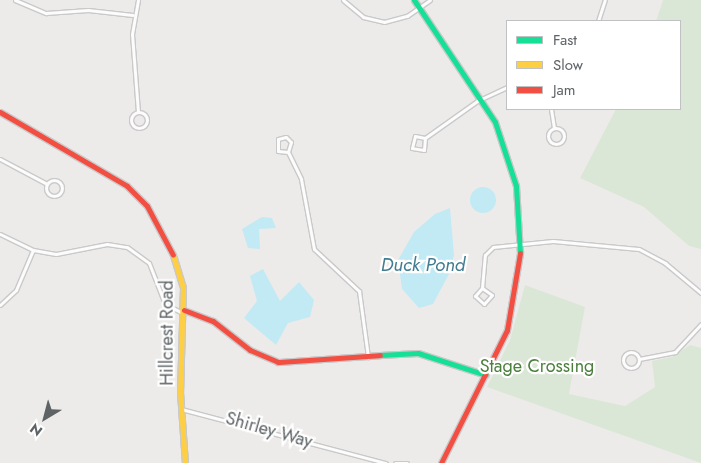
<!DOCTYPE html>
<style>
body{margin:0}
#map{position:relative;width:701px;height:463px;overflow:hidden;background:#edebe9;font-family:Jost,sans-serif}
div>[style]{position:absolute}
.green>*{inset:0;background:#dbe7d6}
.water>*{inset:0;background:#c1eaf4}
.round{border-radius:50%}
.roads{filter:drop-shadow(1px 0 #cac9c9) drop-shadow(-1px 0 #cac9c9) drop-shadow(0 1px #cac9c9) drop-shadow(0 -1px #cac9c9)}
.street>*{height:3px;margin:-1.5px;padding:0 1.5px;transform-origin:1.5px;border-radius:1.5px;background:#fcfcfc}
.street>.ring{margin:-1.5px;padding:0;box-sizing:content-box;background:none;border:3px solid #fcfcfc;border-radius:50%}
.fast>*{height:5px;margin:-2.5px;padding:0 2.5px;transform-origin:2.5px;border-radius:2.5px;background:#16e098}
.slow>*{height:5px;margin:-2.5px;padding:0 2.5px;transform-origin:2.5px;border-radius:2.5px;background:#ffcf43}
.jam>*{height:5px;margin:-2.5px;padding:0 2.5px;transform-origin:2.5px;border-radius:2.5px;background:#f24e42}
span{translate:-50% -50%;white-space:nowrap;text-align:center;line-height:1.15;-webkit-text-stroke:4.5px #fff;paint-order:stroke}
.street-label{font-size:18px;color:#5e6366}
.park-label{font-size:18px;color:#4a7f3c}
.water-label{font-size:19px;color:#427c90;font-style:italic}
.legend{position:absolute;left:506px;top:20px;width:175px;height:90px;box-sizing:border-box;background:#fff;border:1px solid #bfc1c2;margin:0;padding:6px 9px;list-style:none;font-size:15px;color:#5e6366}
.legend li{display:flex;align-items:center;gap:10px;height:25px}
.legend b{width:25px;border:1px solid #bfc1c2}
.north{position:absolute;left:20px;top:393px;width:50px;height:50px;-webkit-text-stroke:4px #fff;paint-order:stroke;rotate:217deg;font-size:14px;font-weight:700;line-height:20px;text-align:center;color:#5e6366}
.north::after{content:'';display:block;margin:auto;width:18px;height:22px;background:#5e6366;clip-path:polygon(50% 0,100% 100%,50% 72%,0 100%)}
</style>
<div id="map">
<div class="green">
<i style="clip-path:polygon(663px 0,701px 0,701px 249px,689px 246px,644px 207px,580px 178px,616px 109px,680px 109px,680px 21px,656px 21px)"></i>
<i style="clip-path:polygon(525px 285px,585px 307px,569px 394px,625px 406px,655px 387px,652px 361px,672px 357px,690px 345px,701px 348px,701px 463px,487px 387px,510px 340px)"></i>
</div>
<div class="water">
<i class="round" style="left:470px;top:187px;width:26px;height:26px"></i>
<i style="clip-path:polygon(450px 208px,454px 255px,449px 274px,433px 304px,419px 308px,402px 289px,398px 260px,414px 232px,435px 214px)"></i>
<i style="clip-path:polygon(262px 217px,272px 218px,276px 228px,259px 229px,260px 249px,248px 248px,242px 229px)"></i>
<i style="clip-path:polygon(263px 269px,280px 301px,299px 282px,314px 300px,310px 317px,288px 323px,276px 345px,244px 318px,257px 301px,250px 276px)"></i>
</div>
<div class="roads">
<div class="street">
<i style="left:15px;top:0;width:34px;rotate:23deg"></i>
<i style="left:46px;top:13px;width:42px;rotate:-4.1deg"></i>
<i style="left:88px;top:10px;width:45px;rotate:6.3deg"></i>
<i style="left:138px;top:0;width:35px;rotate:100deg"></i>
<i style="left:132px;top:34px;width:78px;rotate:85.6deg"></i>
<i style="left:343px;top:0;width:26px;rotate:40deg"></i>
<i style="left:363px;top:17px;width:22px;rotate:13deg"></i>
<i style="left:384px;top:22px;width:24px;rotate:-15deg"></i>
<i style="left:407px;top:16px;width:28px;rotate:-35deg"></i>
<i style="left:598px;top:21px;width:22px;rotate:-72deg"></i>
<i style="left:551px;top:109px;width:19px;rotate:81deg"></i>
<i class="ring" style="left:131px;top:112px;width:13px;height:13px"></i>
<i class="ring" style="left:548px;top:128px;width:13px;height:13px"></i>
<i style="left:425px;top:138px;width:12px;rotate:95deg"></i>
<i style="left:424px;top:150px;width:12px;rotate:-171deg"></i>
<i style="left:412px;top:148px;width:12px;rotate:-76deg"></i>
<i style="left:415px;top:136px;width:10px;rotate:11deg"></i>
<i style="left:425px;top:138px;width:64px;rotate:-35.4deg"></i>
<i style="left:477px;top:101px;width:33px;rotate:-25deg"></i>
<i style="left:288px;top:152px;width:10px;rotate:-174deg"></i>
<i style="left:278px;top:151px;width:12px;rotate:-90deg"></i>
<i style="left:278px;top:139px;width:8px;rotate:-14deg"></i>
<i style="left:286px;top:137px;width:7px;rotate:45deg"></i>
<i style="left:291px;top:142px;width:10px;rotate:107deg"></i>
<i style="left:288px;top:152px;width:30px;rotate:64deg"></i>
<i style="left:301px;top:179px;width:71px;rotate:79.5deg"></i>
<i style="left:314px;top:249px;width:62px;rotate:43deg"></i>
<i style="left:359px;top:291px;width:67px;rotate:82.2deg"></i>
<i style="left:0;top:159px;width:53px;rotate:28deg"></i>
<i class="ring" style="left:46px;top:180px;width:13px;height:13px"></i>
<i style="left:0;top:234px;width:37px;rotate:26deg"></i>
<i style="left:33px;top:250px;width:23px;rotate:10deg"></i>
<i style="left:56px;top:254px;width:52px;rotate:-11.1deg"></i>
<i style="left:107px;top:244px;width:20px;rotate:9deg"></i>
<i style="left:127px;top:247px;width:27px;rotate:36deg"></i>
<i style="left:149px;top:263px;width:44px;rotate:68.7deg"></i>
<i style="left:165px;top:304px;width:20px;rotate:27deg"></i>
<i style="left:482px;top:288px;width:12px;rotate:35deg"></i>
<i style="left:492px;top:295px;width:12px;rotate:132deg"></i>
<i style="left:484px;top:304px;width:12px;rotate:-138deg"></i>
<i style="left:475px;top:296px;width:11px;rotate:-49deg"></i>
<i style="left:482px;top:288px;width:33px;rotate:-85deg"></i>
<i style="left:485px;top:255px;width:11px;rotate:-45deg"></i>
<i style="left:493px;top:247px;width:60px;rotate:-5.7deg"></i>
<i style="left:553px;top:241px;width:86px;rotate:5.3deg"></i>
<i style="left:639px;top:249px;width:30px;rotate:28deg"></i>
<i style="left:665px;top:263px;width:47px;rotate:39.8deg"></i>
<i style="left:0;top:305px;width:22px;rotate:-43deg"></i>
<i style="left:16px;top:290px;width:43px;rotate:-67deg"></i>
<i class="ring" style="left:623px;top:352px;width:13px;height:13px"></i>
<i style="left:639px;top:359px;width:37px;rotate:-11deg"></i>
<i style="left:675px;top:352px;width:38px;rotate:-47deg"></i>
<i style="left:181px;top:409px;width:212px;rotate:14.8deg"></i>
<i style="left:395px;top:463px;width:12px"></i>
</div>
<div class="fast">
<i style="left:414px;top:0;width:146px;rotate:56.4deg"></i>
<i style="left:495px;top:122px;width:67px;rotate:71.8deg"></i>
<i style="left:516px;top:186px;width:67px;rotate:86.6deg"></i>
<i style="left:380px;top:355px;width:38px;rotate:-3deg"></i>
<i style="left:418px;top:353px;width:71px;rotate:17.9deg"></i>
</div>
<div class="slow">
<i style="left:173px;top:255px;width:34px;rotate:73deg"></i>
<i style="left:183px;top:287px;width:105px;rotate:91.6deg"></i>
<i style="left:180px;top:392px;width:71px;rotate:86deg"></i>
</div>
<div class="jam">
<i style="left:0;top:112px;width:147px;rotate:30.2deg"></i>
<i style="left:127px;top:186px;width:28px;rotate:45deg"></i>
<i style="left:147px;top:206px;width:55px;rotate:62deg"></i>
<i style="left:184px;top:310px;width:31px;rotate:21deg"></i>
<i style="left:213px;top:321px;width:47px;rotate:38.1deg"></i>
<i style="left:250px;top:350px;width:30px;rotate:23deg"></i>
<i style="left:278px;top:362px;width:102px;rotate:-3.9deg"></i>
<i style="left:441px;top:463px;width:148px;rotate:-63.6deg"></i>
<i style="left:507px;top:330px;width:78px;rotate:-80.4deg"></i>
</div>
</div>
<div class="street-label">
<span style="left:167px;top:333px;rotate:-90deg">Hillcrest Road</span>
<span style="left:269px;top:430px;rotate:16deg">Shirley Way</span>
</div>
<div class="park-label">
<span style="left:537px;top:366px">Stage Crossing</span>
</div>
<div class="water-label">
<span style="left:423px;top:265px">Duck Pond</span>
</div>
<ul class="legend">
<li><b style="height:6px;background:#16e098"></b>Fast</li>
<li><b style="height:6px;background:#ffcf43"></b>Slow</li>
<li><b style="height:6px;background:#f24e42"></b>Jam</li>
</ul>
<div class="north">N</div>
</div>
